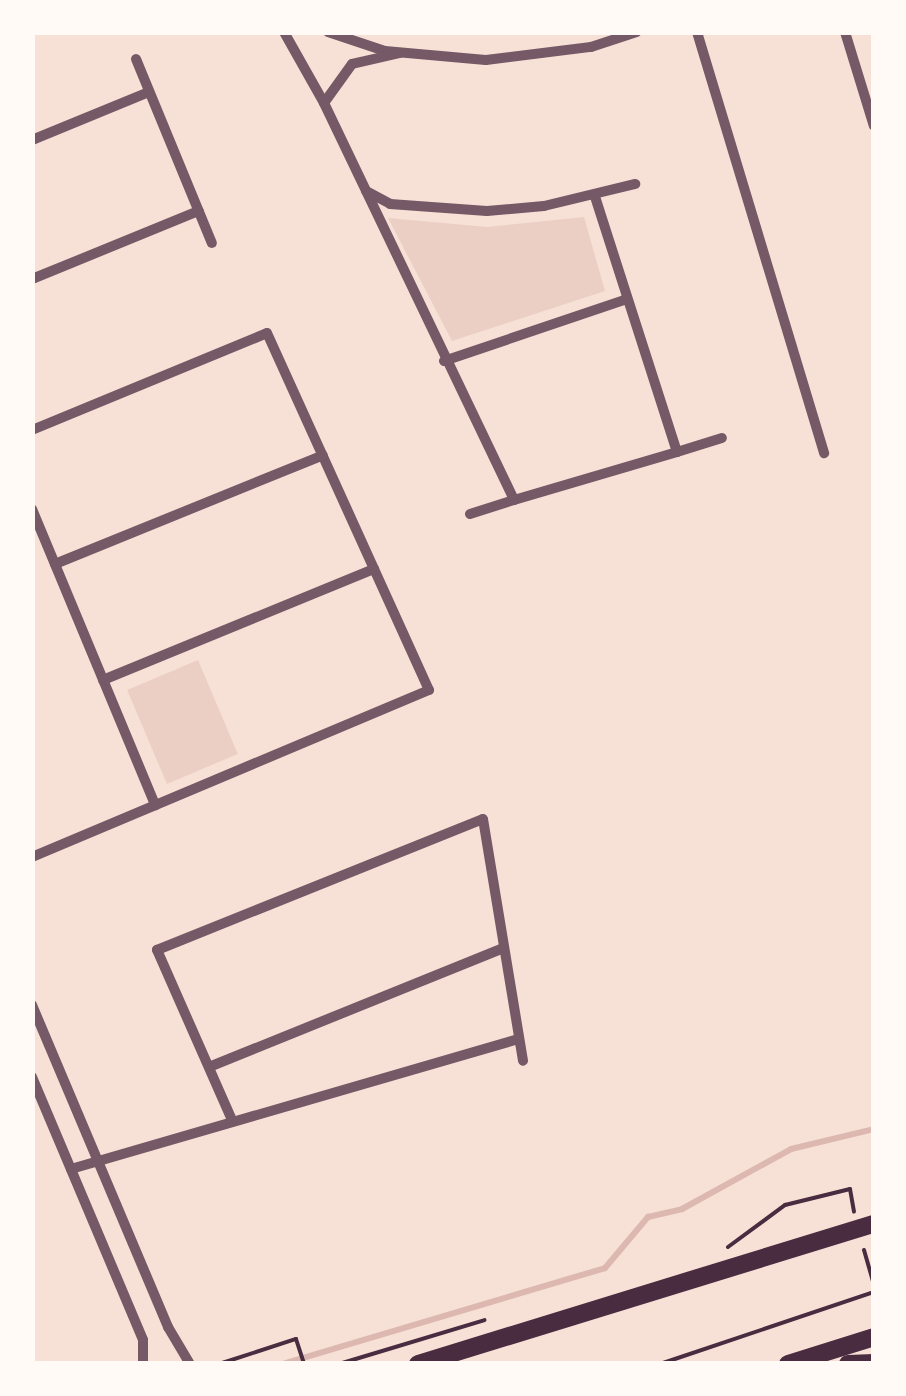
<!DOCTYPE html>
<style>
body{margin:0}
#map{position:relative;width:906px;height:1396px;overflow:hidden;background:#f7e1d7;font-family:Montserrat,sans-serif}
div>[style]{position:absolute}
.green>*{inset:0;background:#ebcfc5;transform-origin:0 0}
.stream>*{height:6px;margin:-3px;padding:0 3px;transform-origin:3px;border-radius:3px;background:#dcb8b0}
.path>*{height:4px;margin:-2px;padding:0 2px;transform-origin:2px;border-radius:2px;background:#4a2c40}
.minor>*{height:10px;margin:-5px;padding:0 5px;transform-origin:5px;border-radius:5px;background:#755966}
.trunk>*{height:18px;margin:-9px;padding:0 9px;transform-origin:9px;border-radius:9px;background:#4a2c40}
span{translate:-50% -50%;white-space:nowrap;text-align:center;line-height:1.15;-webkit-text-stroke:8px #fffaf5;paint-order:stroke}
.frame{position:absolute;inset:0;border:35px solid #fffaf5;pointer-events:none}
</style>
<div id="map">
<div class="green">
<i style="clip-path:polygon(584px 217px,605px 291px,452px 341px,388px 218px,487px 227px)"></i>
<i style="left:198px;top:660px;width:102px;height:77px;rotate:67deg"></i>
</div>
<div class="stream">
<i style="left:283px;top:1364px;width:336px;rotate:-16.6deg"></i>
<i style="left:605px;top:1268px;width:67px;rotate:-49.9deg"></i>
<i style="left:648px;top:1217px;width:35px;rotate:-13deg"></i>
<i style="left:682px;top:1209px;width:124px;rotate:-28.8deg"></i>
<i style="left:791px;top:1149px;width:85px;rotate:-13.5deg"></i>
</div>
<div class="path">
<i style="left:728px;top:1247px;width:71px;rotate:-36.4deg"></i>
<i style="left:785px;top:1205px;width:67px;rotate:-13.8deg"></i>
<i style="left:850px;top:1189px;width:23px;rotate:80deg"></i>
<i style="left:864px;top:1250px;width:35px;rotate:74deg"></i>
<i style="left:219px;top:1364px;width:81px;rotate:-18deg"></i>
<i style="left:296px;top:1339px;width:26px;rotate:72deg"></i>
<i style="left:339px;top:1364px;width:152px;rotate:-16.8deg"></i>
<i style="left:660px;top:1364px;width:226px;rotate:-18.6deg"></i>
</div>
<div class="minor">
<i style="left:284px;top:32px;width:81px;rotate:60.6deg"></i>
<i style="left:328px;top:32px;width:60px;rotate:18.4deg"></i>
<i style="left:385px;top:51px;width:101px;rotate:5.1deg"></i>
<i style="left:486px;top:60px;width:106px;rotate:-7.1deg"></i>
<i style="left:591px;top:47px;width:48px;rotate:-18.1deg"></i>
<i style="left:697px;top:32px;width:440px;rotate:73.2deg"></i>
<i style="left:845px;top:32px;width:98px;rotate:72.9deg"></i>
<i style="left:400px;top:53px;width:49px;rotate:167.1deg"></i>
<i style="left:352px;top:64px;width:48px;rotate:125.7deg"></i>
<i style="left:324px;top:103px;width:440px;rotate:64.4deg"></i>
<i style="left:514px;top:500px;width:170px;rotate:-16.4deg"></i>
<i style="left:677px;top:452px;width:269px;rotate:-107.8deg"></i>
<i style="left:136px;top:59px;width:199px;rotate:67.6deg"></i>
<i style="left:32px;top:140px;width:126px;rotate:-22.3deg"></i>
<i style="left:366px;top:191px;width:27px;rotate:28deg"></i>
<i style="left:390px;top:204px;width:97px;rotate:4.1deg"></i>
<i style="left:487px;top:211px;width:57px;rotate:-5deg"></i>
<i style="left:544px;top:206px;width:94px;rotate:-13.6deg"></i>
<i style="left:32px;top:279px;width:180px;rotate:-22.2deg"></i>
<i style="left:444px;top:361px;width:193px;rotate:-18.7deg"></i>
<i style="left:32px;top:430px;width:254px;rotate:-22.4deg"></i>
<i style="left:267px;top:333px;width:392px;rotate:65.6deg"></i>
<i style="left:429px;top:690px;width:431px;rotate:157.2deg"></i>
<i style="left:677px;top:452px;width:47px;rotate:-17.3deg"></i>
<i style="left:32px;top:509px;width:321px;rotate:67.4deg"></i>
<i style="left:470px;top:514px;width:46px;rotate:-17.7deg"></i>
<i style="left:55px;top:564px;width:289px;rotate:-22.1deg"></i>
<i style="left:103px;top:680px;width:293px;rotate:-22.3deg"></i>
<i style="left:32px;top:1005px;width:350px;rotate:67.1deg"></i>
<i style="left:168px;top:1327px;width:43px;rotate:59.3deg"></i>
<i style="left:209px;top:1067px;width:317px;rotate:-22deg"></i>
<i style="left:32px;top:1077px;width:285px;rotate:67.1deg"></i>
<i style="left:143px;top:1340px;width:24px;rotate:90deg"></i>
<i style="left:232px;top:1120px;width:186px;rotate:-113.8deg"></i>
<i style="left:157px;top:950px;width:351px;rotate:-21.9deg"></i>
<i style="left:483px;top:819px;width:245px;rotate:80.6deg"></i>
<i style="left:71px;top:1169px;width:466px;rotate:-16.2deg"></i>
</div>
<div class="trunk">
<i style="left:418px;top:1364px;width:477px;rotate:-17.1deg"></i>
<i style="left:788px;top:1364px;width:90px;rotate:-17.4deg"></i>
<i style="left:848px;top:1364px;width:26px;rotate:-2deg"></i>
</div>
<div class="frame"></div>
</div>
